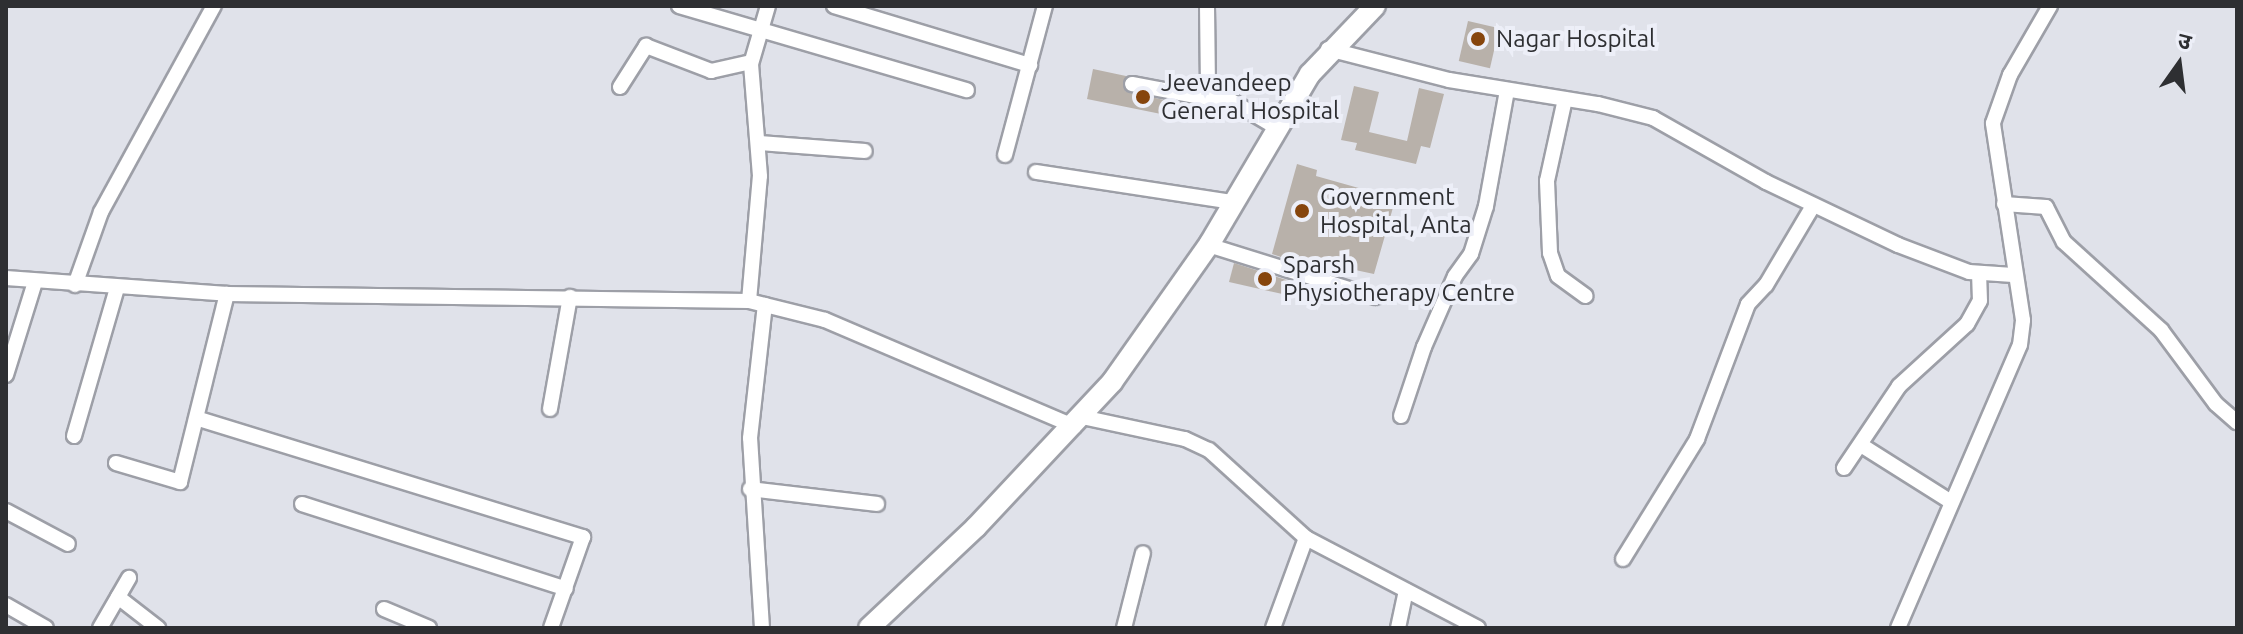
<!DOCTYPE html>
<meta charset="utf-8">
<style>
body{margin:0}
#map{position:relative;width:2243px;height:634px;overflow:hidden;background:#e0e2ea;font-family:Ubuntu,"Noto Sans Devanagari",sans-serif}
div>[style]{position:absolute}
.building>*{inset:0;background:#b8b1aa;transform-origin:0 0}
.roads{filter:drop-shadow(2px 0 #9d9fa7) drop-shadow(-2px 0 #9d9fa7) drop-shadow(0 2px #9d9fa7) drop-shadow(0 -2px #9d9fa7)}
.street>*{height:14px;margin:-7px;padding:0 7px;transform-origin:7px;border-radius:7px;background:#fff}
.primary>*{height:20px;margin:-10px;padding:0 10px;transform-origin:10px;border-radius:10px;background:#fff}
.dots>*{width:22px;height:22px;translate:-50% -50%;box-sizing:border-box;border:4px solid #edeff8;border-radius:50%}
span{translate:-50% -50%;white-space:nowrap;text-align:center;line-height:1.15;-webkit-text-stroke:8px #edeff8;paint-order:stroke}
.poi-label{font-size:24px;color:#2e2f32}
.left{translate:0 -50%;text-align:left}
.frame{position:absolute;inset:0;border:8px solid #2e2f32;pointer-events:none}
.north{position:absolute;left:2139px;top:24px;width:80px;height:80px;-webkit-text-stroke:6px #edeff8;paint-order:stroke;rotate:14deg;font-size:22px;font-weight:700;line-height:32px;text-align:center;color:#2e2f32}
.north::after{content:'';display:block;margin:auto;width:28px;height:36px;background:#2e2f32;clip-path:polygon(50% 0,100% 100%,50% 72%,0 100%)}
</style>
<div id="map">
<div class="building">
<i style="left:1468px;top:21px;width:32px;height:41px;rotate:13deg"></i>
<i style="clip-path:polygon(1093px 69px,1126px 76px,1125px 91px,1164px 100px,1161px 114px,1087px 99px)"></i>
<i style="clip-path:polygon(1354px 86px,1379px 92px,1369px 132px,1407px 141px,1419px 88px,1444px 94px,1430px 148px,1421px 146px,1416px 164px,1355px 150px,1357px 143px,1341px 140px)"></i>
<i style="clip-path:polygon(1297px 164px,1317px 170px,1316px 176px,1380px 194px,1379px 200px,1394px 204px,1374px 274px,1313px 261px,1311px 267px,1272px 254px)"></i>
<i style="clip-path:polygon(1234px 263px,1299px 284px,1296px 297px,1229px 282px)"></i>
</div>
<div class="roads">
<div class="street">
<i style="left:679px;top:6px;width:300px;rotate:16.3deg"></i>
<i style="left:834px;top:6px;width:205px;rotate:16.8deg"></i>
<i style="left:1207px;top:6px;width:81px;rotate:89.3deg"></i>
<i style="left:1208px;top:87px;width:80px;rotate:30.7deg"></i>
<i style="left:1328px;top:49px;width:125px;rotate:14.4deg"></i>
<i style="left:1449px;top:80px;width:151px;rotate:9.2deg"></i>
<i style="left:1598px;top:104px;width:57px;rotate:14.3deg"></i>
<i style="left:1653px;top:118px;width:130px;rotate:29.5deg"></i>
<i style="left:1766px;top:182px;width:146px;rotate:25.5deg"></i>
<i style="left:1898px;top:245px;width:76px;rotate:20.8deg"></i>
<i style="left:1969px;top:272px;width:44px;rotate:3.9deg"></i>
<i style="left:1132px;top:84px;width:92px;rotate:10.7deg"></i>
<i style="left:620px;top:87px;width:49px;rotate:-57.6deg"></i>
<i style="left:646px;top:46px;width:70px;rotate:21deg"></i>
<i style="left:711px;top:71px;width:41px;rotate:-12.7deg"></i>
<i style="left:1565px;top:99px;width:84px;rotate:102.4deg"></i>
<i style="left:1547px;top:181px;width:72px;rotate:87.6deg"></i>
<i style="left:1550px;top:253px;width:24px;rotate:71deg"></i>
<i style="left:1558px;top:276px;width:34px;rotate:36deg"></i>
<i style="left:760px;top:143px;width:105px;rotate:4.4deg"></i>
<i style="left:1005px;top:155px;width:154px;rotate:-75deg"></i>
<i style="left:1036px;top:172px;width:199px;rotate:8.7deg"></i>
<i style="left:2004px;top:204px;width:42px;rotate:4.1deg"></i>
<i style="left:2046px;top:207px;width:39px;rotate:63deg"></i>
<i style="left:2064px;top:242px;width:131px;rotate:42.2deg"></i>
<i style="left:2161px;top:330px;width:92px;rotate:53.4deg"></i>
<i style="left:2216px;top:404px;width:28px;rotate:41deg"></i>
<i style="left:1208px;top:245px;width:175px;rotate:17.3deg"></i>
<i style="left:6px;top:278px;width:222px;rotate:4.1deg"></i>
<i style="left:227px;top:294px;width:522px;rotate:0.77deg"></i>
<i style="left:749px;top:301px;width:78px;rotate:14deg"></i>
<i style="left:825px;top:320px;width:271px;rotate:23.1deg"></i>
<i style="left:75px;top:285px;width:77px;rotate:-70.4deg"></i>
<i style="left:101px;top:212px;width:235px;rotate:-61.3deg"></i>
<i style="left:749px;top:301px;width:125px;rotate:-85deg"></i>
<i style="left:760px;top:176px;width:112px;rotate:-94.6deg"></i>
<i style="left:751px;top:64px;width:60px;rotate:-73.7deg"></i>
<i style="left:6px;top:375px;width:97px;rotate:-72.7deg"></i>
<i style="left:550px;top:409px;width:114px;rotate:-79.9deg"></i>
<i style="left:1401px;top:416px;width:73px;rotate:-71.6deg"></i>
<i style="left:1424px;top:347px;width:77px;rotate:-66.4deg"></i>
<i style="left:1455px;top:276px;width:27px;rotate:-54deg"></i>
<i style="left:1471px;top:254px;width:50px;rotate:-72.6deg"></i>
<i style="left:1486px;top:206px;width:118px;rotate:-79.7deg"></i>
<i style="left:1082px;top:417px;width:105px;rotate:12.1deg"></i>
<i style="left:1185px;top:439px;width:26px;rotate:25deg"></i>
<i style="left:1209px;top:450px;width:131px;rotate:42.2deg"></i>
<i style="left:1306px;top:538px;width:194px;rotate:27.6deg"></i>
<i style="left:199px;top:419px;width:402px;rotate:17.1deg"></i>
<i style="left:583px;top:537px;width:96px;rotate:109.4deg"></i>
<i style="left:74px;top:436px;width:154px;rotate:-73.8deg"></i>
<i style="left:1861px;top:445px;width:107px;rotate:32.3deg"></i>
<i style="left:116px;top:463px;width:67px;rotate:16.5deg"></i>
<i style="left:180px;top:482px;width:194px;rotate:-76deg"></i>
<i style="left:1844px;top:468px;width:99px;rotate:-56.1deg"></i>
<i style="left:1899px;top:386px;width:92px;rotate:-42.4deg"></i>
<i style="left:1967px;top:324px;width:26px;rotate:-61deg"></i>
<i style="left:1980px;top:301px;width:27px;rotate:-92deg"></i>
<i style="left:750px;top:489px;width:128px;rotate:6.7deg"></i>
<i style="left:302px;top:504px;width:277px;rotate:17.8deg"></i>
<i style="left:6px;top:511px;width:70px;rotate:28deg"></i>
<i style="left:1623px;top:559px;width:141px;rotate:-58.3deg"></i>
<i style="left:1697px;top:439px;width:144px;rotate:-69.3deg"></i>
<i style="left:1748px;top:304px;width:26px;rotate:-47deg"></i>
<i style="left:1766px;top:285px;width:92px;rotate:-59.3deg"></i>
<i style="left:118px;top:597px;width:51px;rotate:37.8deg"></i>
<i style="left:6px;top:605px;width:46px;rotate:29.9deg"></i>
<i style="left:384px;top:609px;width:49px;rotate:22.9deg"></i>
<i style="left:100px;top:628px;width:58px;rotate:-59.9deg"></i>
<i style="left:762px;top:628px;width:190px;rotate:-93.6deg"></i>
<i style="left:750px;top:438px;width:134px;rotate:-83.6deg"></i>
<i style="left:1124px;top:628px;width:77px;rotate:-75.8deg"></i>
<i style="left:1273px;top:628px;width:96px;rotate:-69.9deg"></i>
<i style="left:1398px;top:628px;width:38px;rotate:-78deg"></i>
<i style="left:1898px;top:628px;width:308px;rotate:-66.7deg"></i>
<i style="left:2020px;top:345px;width:25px;rotate:-83deg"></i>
<i style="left:2023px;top:320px;width:199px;rotate:-98.7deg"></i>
<i style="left:1993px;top:123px;width:51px;rotate:-70.5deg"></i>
<i style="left:2010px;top:75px;width:80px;rotate:-59.9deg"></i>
</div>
<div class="primary">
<i style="left:869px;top:628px;width:147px;rotate:-43.3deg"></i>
<i style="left:976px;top:527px;width:199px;rotate:-46.8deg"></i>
<i style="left:1112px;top:382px;width:170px;rotate:-54.8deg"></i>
<i style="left:1210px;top:243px;width:196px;rotate:-59.4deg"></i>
<i style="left:1310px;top:74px;width:94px;rotate:-46.3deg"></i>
</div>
</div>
<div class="dots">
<i style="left:1478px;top:39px;background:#86450d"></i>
<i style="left:1143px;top:97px;background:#86450d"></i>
<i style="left:1302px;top:211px;background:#86450d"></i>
<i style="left:1265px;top:279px;background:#86450d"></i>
</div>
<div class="poi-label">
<span class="left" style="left:1496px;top:39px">Nagar Hospital</span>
<span class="left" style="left:1161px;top:97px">Jeevandeep<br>General Hospital</span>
<span class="left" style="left:1320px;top:211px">Government<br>Hospital, Anta</span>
<span class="left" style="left:1283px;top:279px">Sparsh<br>Physiotherapy Centre</span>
</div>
<div class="frame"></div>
<div class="north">उ</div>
</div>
